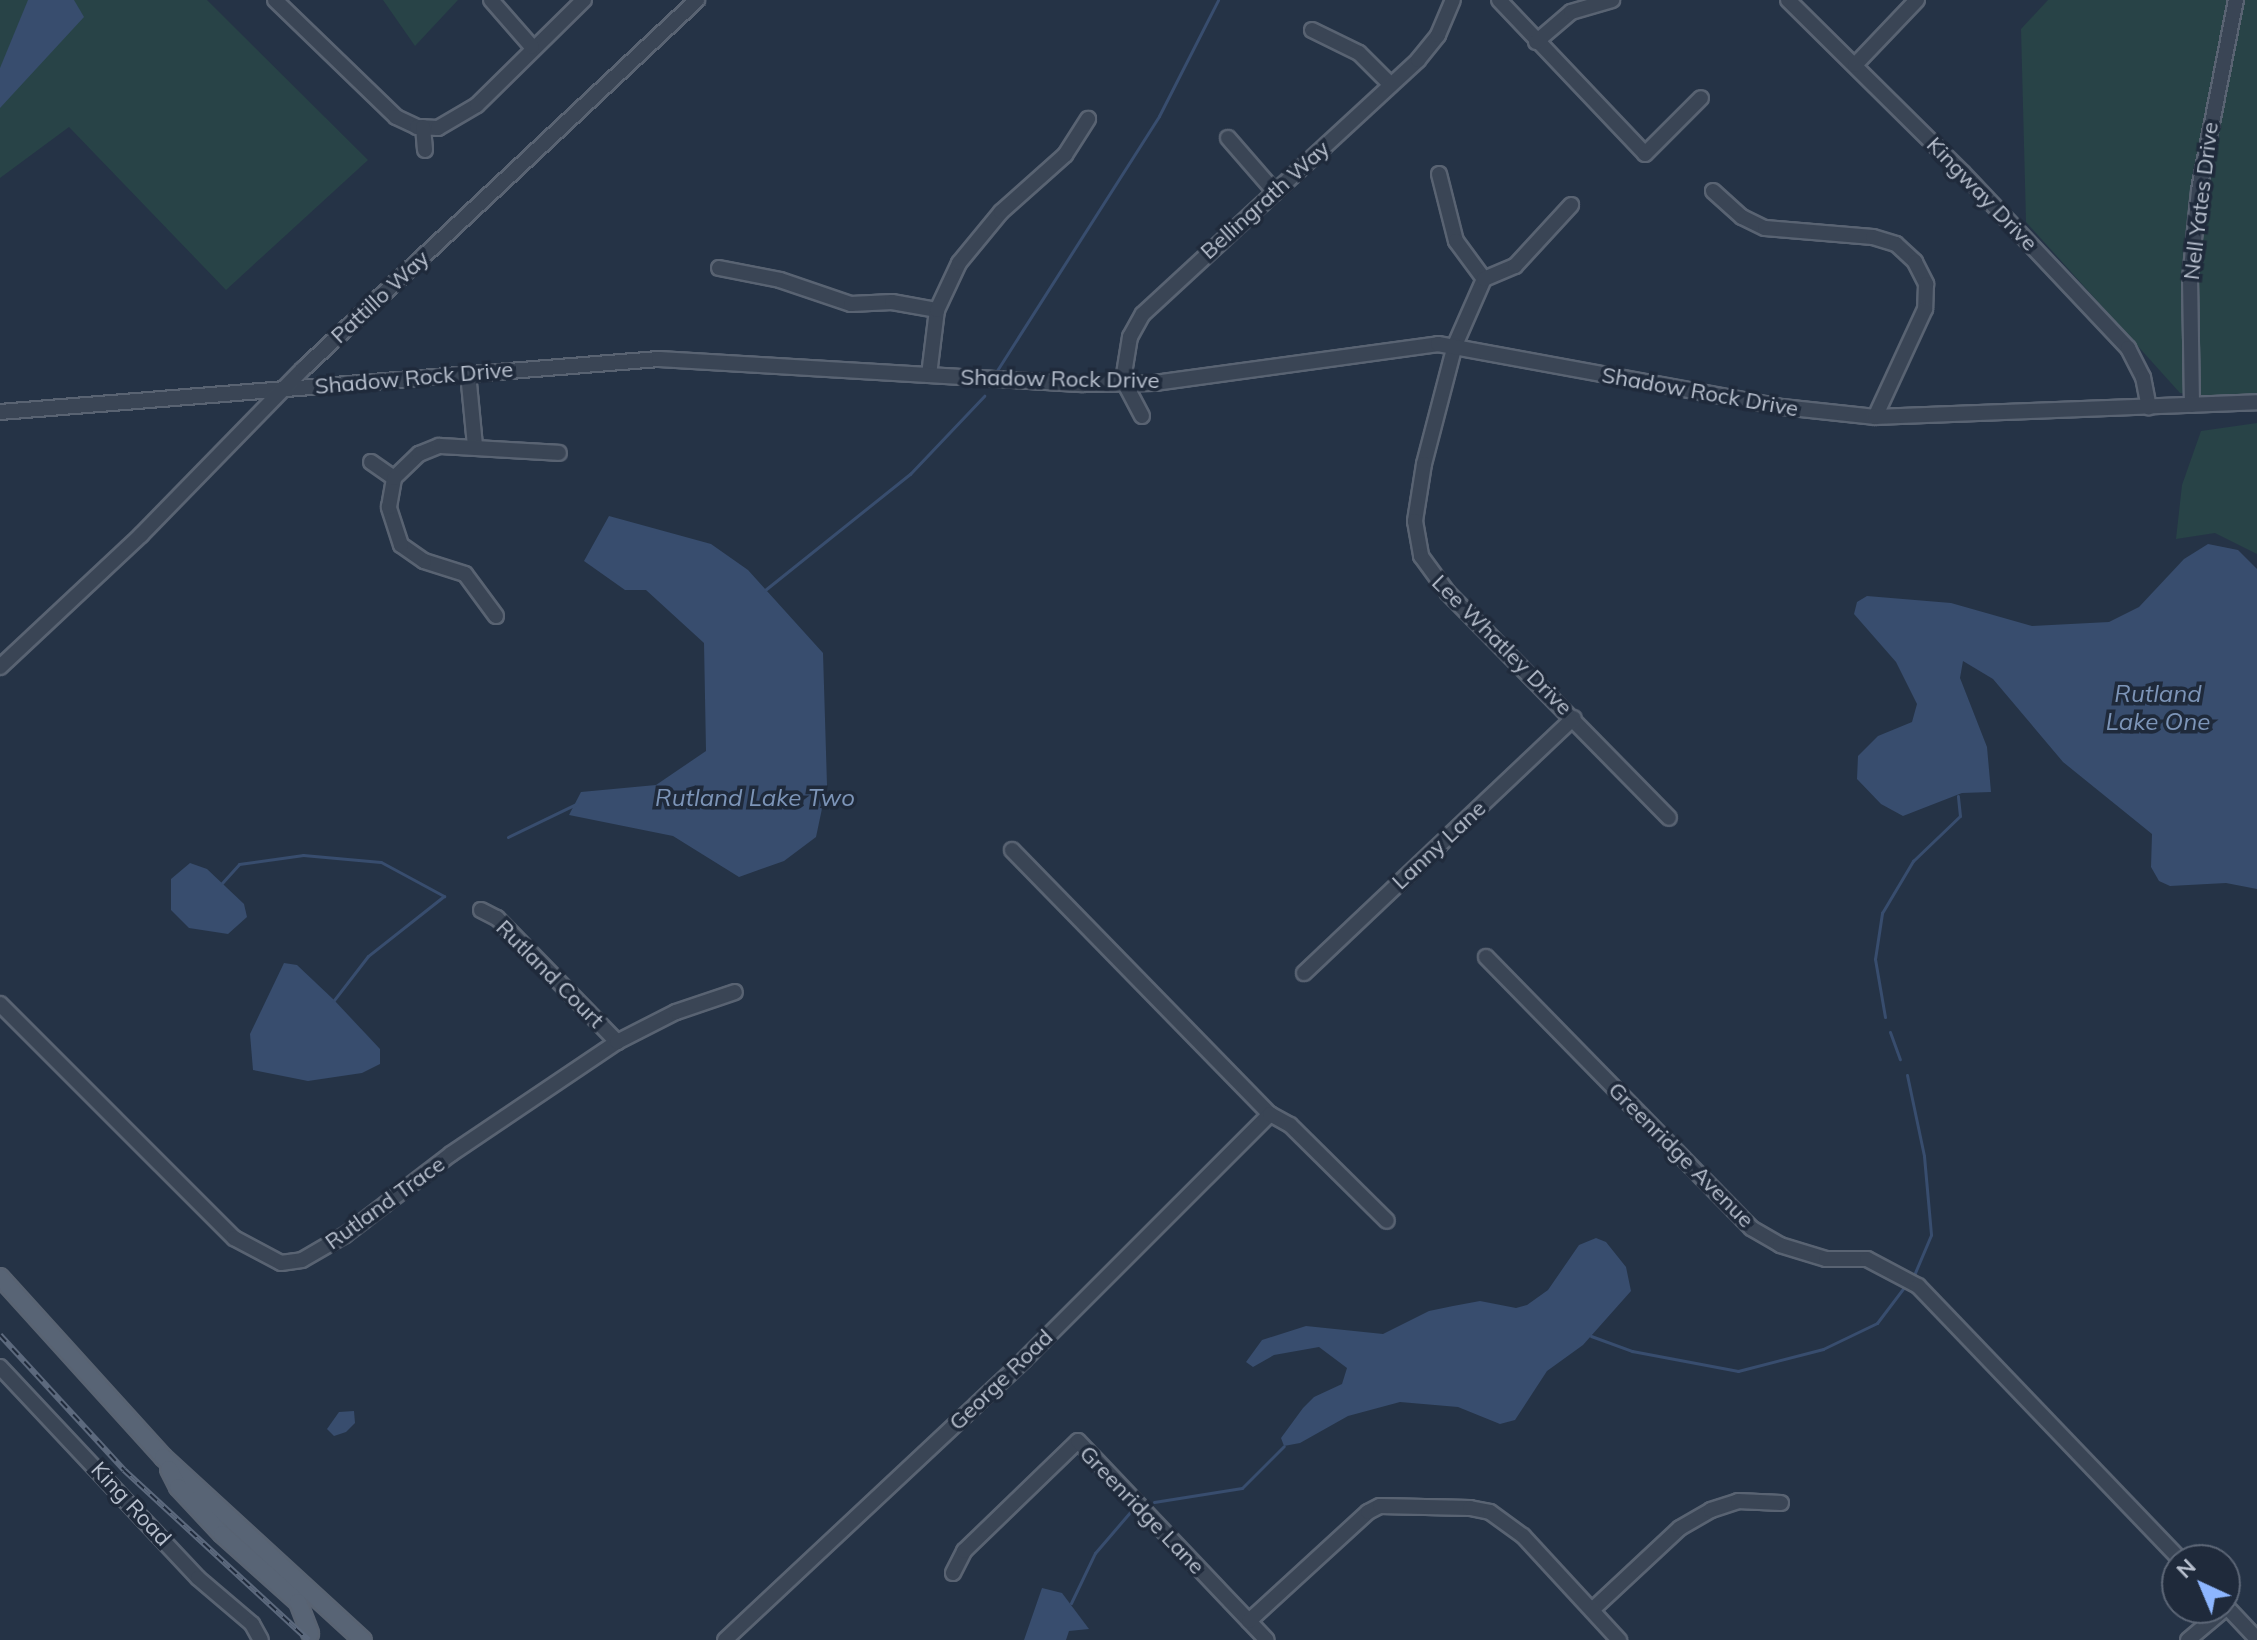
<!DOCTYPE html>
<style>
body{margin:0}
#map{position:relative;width:2257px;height:1640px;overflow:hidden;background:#253346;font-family:Mulish,sans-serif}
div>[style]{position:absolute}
.green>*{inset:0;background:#284347}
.water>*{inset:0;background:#384d6e}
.stream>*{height:3px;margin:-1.5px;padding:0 1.5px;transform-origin:1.5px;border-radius:1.5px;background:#384d6e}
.roads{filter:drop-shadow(2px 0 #596372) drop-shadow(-2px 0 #596372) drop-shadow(0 2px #596372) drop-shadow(0 -2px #596372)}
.minor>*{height:14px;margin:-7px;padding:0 7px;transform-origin:7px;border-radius:7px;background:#3a4555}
.major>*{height:16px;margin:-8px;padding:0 8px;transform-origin:8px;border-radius:8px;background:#586475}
.rail>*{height:6px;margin-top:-3px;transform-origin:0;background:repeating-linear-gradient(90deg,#1f2a3b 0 9px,#5c697d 0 18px);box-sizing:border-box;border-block:2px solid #5c697d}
span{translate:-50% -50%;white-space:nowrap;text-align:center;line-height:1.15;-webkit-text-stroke:7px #1f2a3b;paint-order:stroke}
.street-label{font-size:22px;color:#b8c0ce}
.water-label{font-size:24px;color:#7d95b8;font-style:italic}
.north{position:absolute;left:2161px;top:1544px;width:80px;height:80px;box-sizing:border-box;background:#1f2a3b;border:2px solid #5c6676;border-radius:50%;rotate:316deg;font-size:22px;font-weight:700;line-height:32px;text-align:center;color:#b8c0ce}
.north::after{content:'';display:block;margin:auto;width:28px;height:36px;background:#8db6ff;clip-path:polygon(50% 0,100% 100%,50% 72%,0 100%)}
</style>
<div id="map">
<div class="green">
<i style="clip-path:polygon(0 0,207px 0,368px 160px,226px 290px,69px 127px,0 178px)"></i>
<i style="clip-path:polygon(383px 0,458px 0,415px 46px)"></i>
<i style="clip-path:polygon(2048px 0,2257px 0,2257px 402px,2180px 393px,2026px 222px,2021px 29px)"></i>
<i style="clip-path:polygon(2257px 423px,2257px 554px,2215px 533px,2176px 539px,2182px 485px,2201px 431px)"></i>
</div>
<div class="water">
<i style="clip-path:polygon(28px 0,74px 0,84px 17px,0 108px,0 68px)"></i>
<i style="clip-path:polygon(609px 516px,711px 544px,748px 570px,823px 653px,827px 785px,816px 837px,784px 861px,739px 877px,673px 836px,569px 815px,581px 792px,656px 785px,706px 751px,704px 643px,646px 590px,625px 590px,584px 561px)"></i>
<i style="clip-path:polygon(2208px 544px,2238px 550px,2257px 569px,2257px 889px,2226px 883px,2170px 886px,2159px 881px,2151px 867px,2152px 834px,2063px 762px,1993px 679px,1963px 661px,1960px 678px,1987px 747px,1991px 792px,1962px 793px,1903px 816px,1881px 804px,1857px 779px,1858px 756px,1878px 736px,1912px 722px,1917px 704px,1896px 662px,1854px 614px,1857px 602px,1867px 596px,1951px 603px,2032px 626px,2109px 622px,2139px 607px,2184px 559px)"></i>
<i style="clip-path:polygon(190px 863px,207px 869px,244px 904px,247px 917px,228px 934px,189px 928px,171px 910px,171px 879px)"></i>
<i style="clip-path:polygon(284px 963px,297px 965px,334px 1000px,380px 1049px,380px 1064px,362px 1073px,308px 1081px,253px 1070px,250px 1034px)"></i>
<i style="clip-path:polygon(1596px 1238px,1606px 1242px,1626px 1267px,1631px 1291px,1583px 1345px,1547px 1371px,1515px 1420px,1500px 1424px,1458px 1407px,1400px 1402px,1348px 1416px,1300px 1443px,1284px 1446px,1281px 1438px,1303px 1408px,1314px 1397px,1342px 1384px,1347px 1368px,1319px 1347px,1274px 1355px,1253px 1367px,1246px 1362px,1262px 1340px,1306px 1326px,1383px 1334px,1429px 1311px,1453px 1306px,1480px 1301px,1516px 1308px,1527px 1305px,1548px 1290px,1579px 1245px)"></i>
<i style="clip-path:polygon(354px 1411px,355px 1423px,346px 1432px,334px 1436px,327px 1429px,339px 1412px)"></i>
<i style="clip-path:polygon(1042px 1588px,1062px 1593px,1089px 1629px,1069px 1631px,1066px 1640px,1024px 1640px)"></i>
</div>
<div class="stream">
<i style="left:996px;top:372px;width:303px;rotate:-57.5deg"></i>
<i style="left:1159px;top:116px;width:130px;rotate:-63deg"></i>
<i style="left:765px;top:590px;width:186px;rotate:-38.7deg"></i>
<i style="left:910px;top:474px;width:108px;rotate:-46.5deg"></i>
<i style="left:508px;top:837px;width:76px;rotate:-25.9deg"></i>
<i style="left:222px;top:883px;width:25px;rotate:-48deg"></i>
<i style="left:239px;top:864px;width:65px;rotate:-8deg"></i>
<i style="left:303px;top:855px;width:78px;rotate:5.1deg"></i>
<i style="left:381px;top:862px;width:72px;rotate:28.4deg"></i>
<i style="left:444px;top:896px;width:97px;rotate:141.7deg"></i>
<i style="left:368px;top:956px;width:56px;rotate:127.7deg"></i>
<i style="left:1885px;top:1017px;width:59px;rotate:-99.8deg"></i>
<i style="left:1875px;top:959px;width:47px;rotate:-81.3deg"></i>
<i style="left:1882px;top:913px;width:61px;rotate:-59.2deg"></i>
<i style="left:1913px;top:861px;width:65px;rotate:-43.8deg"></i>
<i style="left:1960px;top:816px;width:20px;rotate:-96deg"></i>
<i style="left:1890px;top:1032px;width:29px;rotate:70deg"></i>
<i style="left:1907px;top:1075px;width:83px;rotate:78.1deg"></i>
<i style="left:1924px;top:1156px;width:79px;rotate:84.9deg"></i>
<i style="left:1931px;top:1235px;width:43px;rotate:113deg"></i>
<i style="left:1591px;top:1336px;width:44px;rotate:20.1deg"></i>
<i style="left:1632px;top:1351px;width:108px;rotate:10.7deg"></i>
<i style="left:1738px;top:1371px;width:88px;rotate:-14.5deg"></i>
<i style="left:1823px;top:1349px;width:60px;rotate:-25.7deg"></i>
<i style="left:1877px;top:1323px;width:46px;rotate:-52.9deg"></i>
<i style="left:1154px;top:1502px;width:89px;rotate:-9deg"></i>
<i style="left:1242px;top:1488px;width:59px;rotate:-45deg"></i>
<i style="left:1071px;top:1603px;width:55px;rotate:-64.4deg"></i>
<i style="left:1095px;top:1553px;width:55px;rotate:-49.4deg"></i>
</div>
<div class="roads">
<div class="minor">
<i style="left:275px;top:0;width:168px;rotate:44deg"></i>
<i style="left:396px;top:117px;width:23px;rotate:25deg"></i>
<i style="left:417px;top:127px;width:21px;rotate:3deg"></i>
<i style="left:438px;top:128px;width:45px;rotate:-30.5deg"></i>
<i style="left:477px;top:105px;width:150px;rotate:-44.5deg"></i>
<i style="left:491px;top:0;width:62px;rotate:48.9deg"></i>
<i style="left:1499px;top:0;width:212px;rotate:46.5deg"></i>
<i style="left:1645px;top:154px;width:79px;rotate:-45deg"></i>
<i style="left:1788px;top:0;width:246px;rotate:44.7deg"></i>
<i style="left:1963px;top:173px;width:241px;rotate:46.7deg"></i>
<i style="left:2128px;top:348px;width:33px;rotate:63deg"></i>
<i style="left:2143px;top:377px;width:31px;rotate:79deg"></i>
<i style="left:1312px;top:30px;width:52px;rotate:26.1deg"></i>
<i style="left:1359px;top:53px;width:45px;rotate:45deg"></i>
<i style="left:1536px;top:42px;width:46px;rotate:-40.6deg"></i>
<i style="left:1571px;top:12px;width:43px;rotate:-16.3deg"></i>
<i style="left:1855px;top:65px;width:90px;rotate:-46.4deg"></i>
<i style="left:423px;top:127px;width:23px;rotate:85deg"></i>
<i style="left:1228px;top:138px;width:72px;rotate:49deg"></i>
<i style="left:1439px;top:174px;width:69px;rotate:75.8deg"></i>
<i style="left:1456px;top:241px;width:47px;rotate:53.6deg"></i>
<i style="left:1484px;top:279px;width:72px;rotate:113.7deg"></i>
<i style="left:1455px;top:345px;width:123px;rotate:104.6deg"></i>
<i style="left:1424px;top:464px;width:58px;rotate:99deg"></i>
<i style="left:1415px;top:521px;width:36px;rotate:80deg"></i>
<i style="left:1421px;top:556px;width:46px;rotate:53.9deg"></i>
<i style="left:1448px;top:593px;width:315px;rotate:45.5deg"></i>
<i style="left:1713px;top:191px;width:39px;rotate:42deg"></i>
<i style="left:1742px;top:217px;width:25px;rotate:26deg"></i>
<i style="left:1765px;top:228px;width:108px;rotate:4.8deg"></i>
<i style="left:1873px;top:237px;width:24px;rotate:17deg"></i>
<i style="left:1896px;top:244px;width:26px;rotate:43deg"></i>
<i style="left:1915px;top:262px;width:25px;rotate:63deg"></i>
<i style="left:1926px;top:284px;width:25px;rotate:92deg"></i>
<i style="left:1925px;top:309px;width:119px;rotate:114.8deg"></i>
<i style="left:719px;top:268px;width:62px;rotate:11.1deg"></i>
<i style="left:780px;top:280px;width:75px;rotate:18.7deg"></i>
<i style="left:851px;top:304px;width:41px;rotate:-2.8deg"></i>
<i style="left:892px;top:302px;width:46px;rotate:10.1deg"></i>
<i style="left:1484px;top:279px;width:34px;rotate:-23deg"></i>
<i style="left:1515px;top:266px;width:83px;rotate:-47.4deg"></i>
<i style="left:468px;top:373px;width:73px;rotate:84.5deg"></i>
<i style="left:929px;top:375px;width:65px;rotate:-83deg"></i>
<i style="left:937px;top:310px;width:52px;rotate:-64.9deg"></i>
<i style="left:959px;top:263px;width:66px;rotate:-50.5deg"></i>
<i style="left:1001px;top:212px;width:86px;rotate:-41.7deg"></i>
<i style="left:1065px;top:155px;width:43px;rotate:-57.4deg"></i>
<i style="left:2192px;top:405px;width:126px;rotate:-90.9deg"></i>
<i style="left:2190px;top:279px;width:89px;rotate:-84.2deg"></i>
<i style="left:2199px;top:190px;width:194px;rotate:-79deg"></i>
<i style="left:0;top:412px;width:661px;rotate:-4.6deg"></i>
<i style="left:659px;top:359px;width:425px;rotate:3.4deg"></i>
<i style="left:1083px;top:384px;width:72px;rotate:-0.8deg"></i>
<i style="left:1155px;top:383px;width:286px;rotate:-7.8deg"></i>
<i style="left:1438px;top:344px;width:350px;rotate:10.4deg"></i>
<i style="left:1782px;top:407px;width:94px;rotate:6.1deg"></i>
<i style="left:1875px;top:417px;width:382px;rotate:-2.2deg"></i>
<i style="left:1142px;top:416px;width:41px;rotate:-117.8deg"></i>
<i style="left:1123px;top:380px;width:44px;rotate:-80.8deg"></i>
<i style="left:1130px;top:337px;width:26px;rotate:-61deg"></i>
<i style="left:1143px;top:314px;width:374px;rotate:-42.7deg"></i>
<i style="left:1418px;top:60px;width:32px;rotate:-51deg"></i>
<i style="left:1438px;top:35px;width:38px;rotate:-67deg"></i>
<i style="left:371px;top:462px;width:28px;rotate:35deg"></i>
<i style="left:496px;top:616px;width:52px;rotate:-126.4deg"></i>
<i style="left:465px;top:574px;width:43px;rotate:-162.4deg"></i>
<i style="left:424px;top:561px;width:28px;rotate:-145deg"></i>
<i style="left:401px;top:545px;width:40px;rotate:-108deg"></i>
<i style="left:389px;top:507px;width:29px;rotate:-80deg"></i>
<i style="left:394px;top:478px;width:35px;rotate:-44deg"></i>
<i style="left:419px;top:454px;width:22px;rotate:-22deg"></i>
<i style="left:439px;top:446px;width:120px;rotate:3.3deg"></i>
<i style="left:0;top:667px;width:193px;rotate:-43.1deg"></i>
<i style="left:141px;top:535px;width:232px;rotate:-45.7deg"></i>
<i style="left:303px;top:369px;width:540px;rotate:-43.12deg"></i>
<i style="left:1012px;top:850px;width:369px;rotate:45.7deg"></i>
<i style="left:481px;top:910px;width:18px;rotate:27deg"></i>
<i style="left:497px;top:918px;width:173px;rotate:45.9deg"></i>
<i style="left:1486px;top:957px;width:379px;rotate:45.6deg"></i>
<i style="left:1751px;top:1228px;width:34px;rotate:30deg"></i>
<i style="left:1780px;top:1245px;width:48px;rotate:16.9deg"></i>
<i style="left:1826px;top:1259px;width:41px"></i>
<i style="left:1867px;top:1259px;width:58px;rotate:27.9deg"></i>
<i style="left:1918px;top:1286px;width:380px;rotate:46.2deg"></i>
<i style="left:1304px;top:973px;width:371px;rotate:-43.4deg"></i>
<i style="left:0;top:1004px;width:331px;rotate:45deg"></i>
<i style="left:234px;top:1238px;width:53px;rotate:28deg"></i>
<i style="left:281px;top:1263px;width:21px;rotate:-8deg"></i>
<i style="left:302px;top:1260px;width:50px;rotate:-30.2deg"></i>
<i style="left:345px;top:1235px;width:133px;rotate:-37.4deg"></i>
<i style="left:451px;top:1154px;width:200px;rotate:-34deg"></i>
<i style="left:617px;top:1042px;width:66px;rotate:-27deg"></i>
<i style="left:676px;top:1012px;width:62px;rotate:-18.7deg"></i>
<i style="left:0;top:1367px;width:289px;rotate:46.8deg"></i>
<i style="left:198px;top:1578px;width:71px;rotate:40.4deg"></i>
<i style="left:252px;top:1624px;width:18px;rotate:61deg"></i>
<i style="left:953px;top:1573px;width:25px;rotate:-63deg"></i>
<i style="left:964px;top:1551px;width:158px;rotate:-44deg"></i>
<i style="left:1078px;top:1441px;width:274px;rotate:46.5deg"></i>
<i style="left:2225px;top:1605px;width:47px;rotate:46.7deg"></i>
<i style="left:1592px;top:1610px;width:120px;rotate:-43deg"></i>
<i style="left:1680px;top:1528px;width:36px;rotate:-30deg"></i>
<i style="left:1711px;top:1510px;width:28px;rotate:-18deg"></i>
<i style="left:1738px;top:1501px;width:43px;rotate:2.7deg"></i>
<i style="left:1249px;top:1621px;width:161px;rotate:-42.5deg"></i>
<i style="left:1368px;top:1512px;width:13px;rotate:-27deg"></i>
<i style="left:1380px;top:1506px;width:90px;rotate:1.3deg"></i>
<i style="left:1470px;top:1508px;width:20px;rotate:11deg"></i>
<i style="left:1490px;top:1512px;width:41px;rotate:36deg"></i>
<i style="left:1523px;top:1536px;width:142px;rotate:47.3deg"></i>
<i style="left:725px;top:1640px;width:410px;rotate:-43.1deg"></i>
<i style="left:1024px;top:1360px;width:348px;rotate:-45deg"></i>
<i style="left:1270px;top:1114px;width:23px;rotate:29deg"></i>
<i style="left:1290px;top:1125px;width:136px;rotate:44.7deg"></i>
<i style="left:2188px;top:1640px;width:51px;rotate:-40.2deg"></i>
</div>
<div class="major">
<i style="left:0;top:1277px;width:243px;rotate:47.8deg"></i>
<i style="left:163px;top:1457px;width:271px;rotate:42.5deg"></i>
<i style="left:169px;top:1469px;width:20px;rotate:63deg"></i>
<i style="left:178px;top:1487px;width:64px;rotate:46.9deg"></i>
<i style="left:222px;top:1534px;width:102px;rotate:41.8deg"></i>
<i style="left:298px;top:1602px;width:34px;rotate:69deg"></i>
</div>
</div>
<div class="rail">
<i style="left:0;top:1335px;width:183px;rotate:47.4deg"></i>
<i style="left:124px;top:1470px;width:251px;rotate:42.7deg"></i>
</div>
<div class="street-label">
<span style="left:1982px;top:194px;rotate:46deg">Kingway Drive</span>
<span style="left:1265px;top:200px;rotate:-42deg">Bellingrath Way</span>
<span style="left:2201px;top:201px;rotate:-83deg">Nell Yates Drive</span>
<span style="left:380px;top:297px;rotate:-43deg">Pattillo Way</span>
<span style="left:414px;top:378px;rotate:-5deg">Shadow Rock Drive</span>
<span style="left:1060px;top:379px;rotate:1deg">Shadow Rock Drive</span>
<span style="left:1700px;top:392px;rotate:10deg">Shadow Rock Drive</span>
<span style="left:1502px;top:645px;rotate:45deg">Lee Whatley Drive</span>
<span style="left:1439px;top:845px;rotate:-43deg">Lanny Lane</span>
<span style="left:550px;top:974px;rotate:45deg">Rutland Court</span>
<span style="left:1681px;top:1155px;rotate:45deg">Greenridge Avenue</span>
<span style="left:385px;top:1203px;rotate:-36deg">Rutland Trace</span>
<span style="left:1001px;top:1380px;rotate:-44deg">George Road</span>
<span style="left:131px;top:1504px;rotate:47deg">King Road</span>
<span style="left:1142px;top:1510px;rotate:46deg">Greenridge Lane</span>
</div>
<div class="water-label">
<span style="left:2158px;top:708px">Rutland<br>Lake One</span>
<span style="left:755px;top:798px">Rutland Lake Two</span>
</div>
<div class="north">N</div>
</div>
